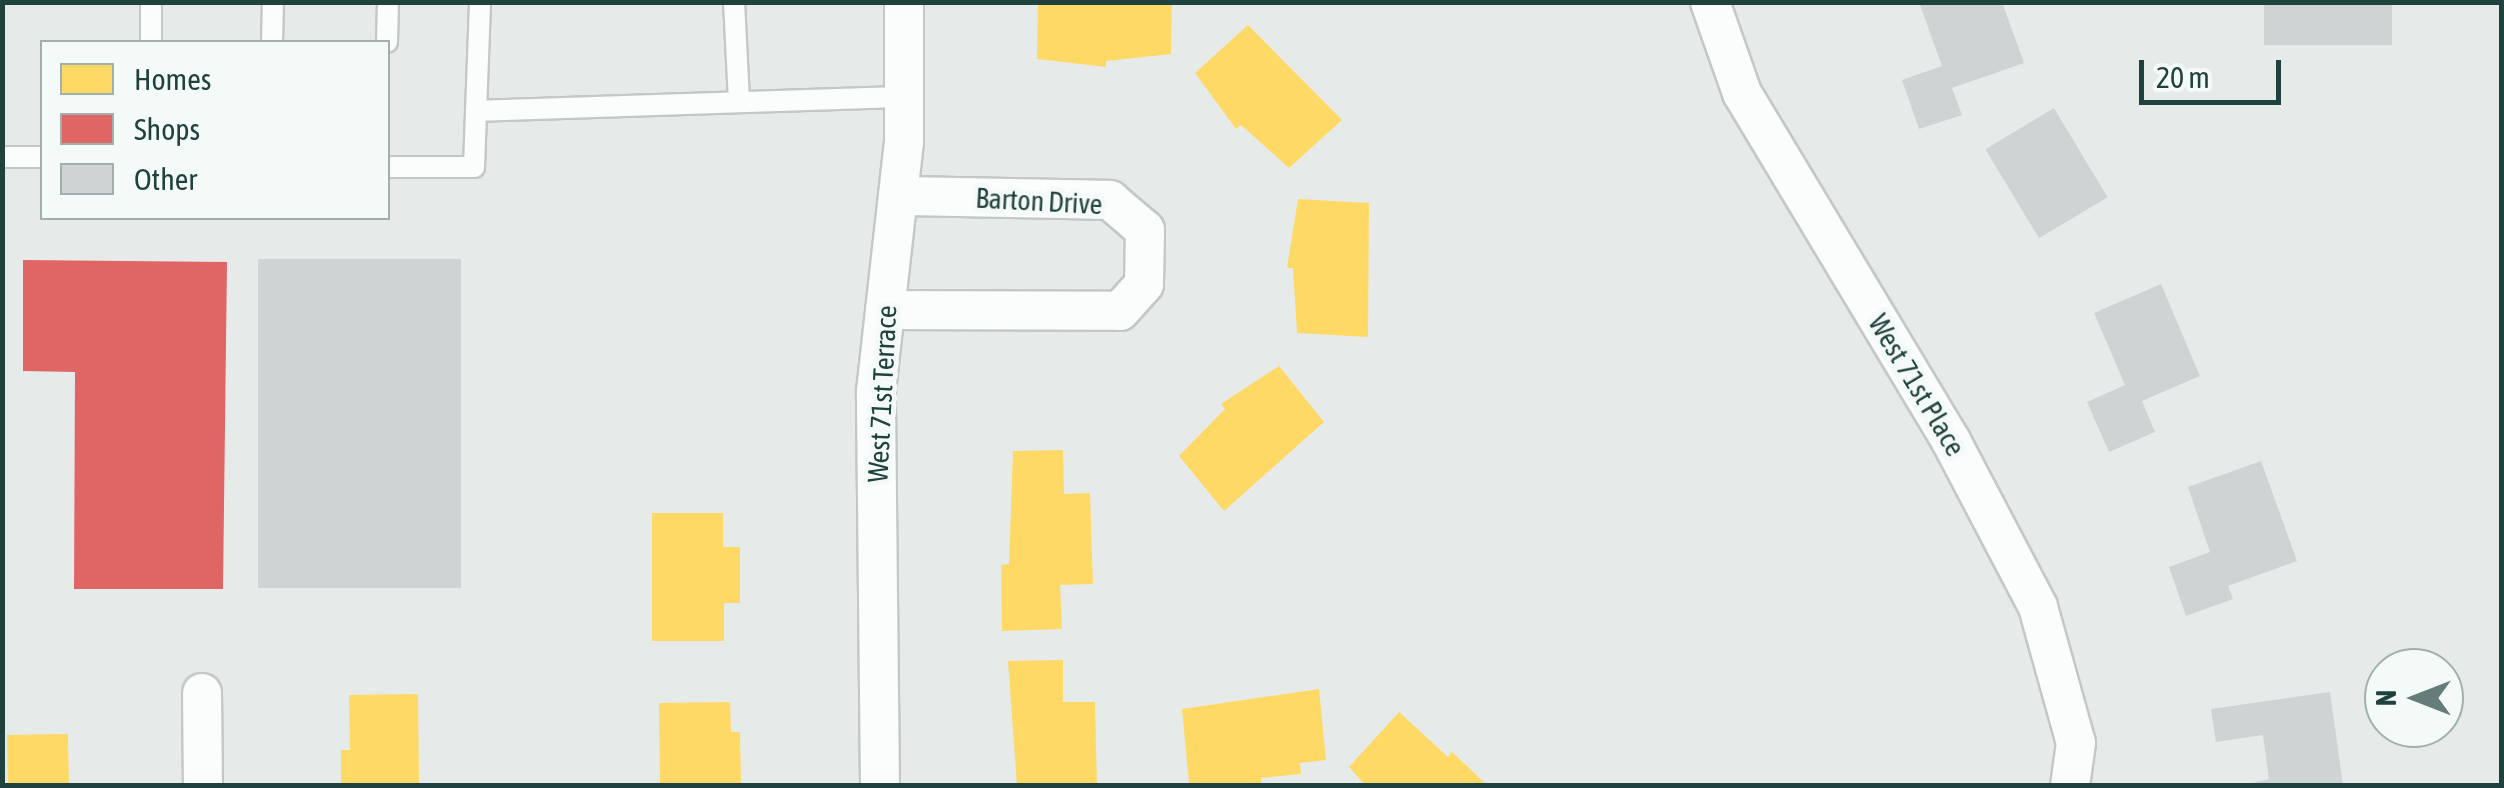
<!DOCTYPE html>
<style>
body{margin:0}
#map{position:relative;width:2504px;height:788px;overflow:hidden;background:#e6ebea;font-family:"Asap Condensed",sans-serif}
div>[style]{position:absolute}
.homes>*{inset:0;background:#ffd966;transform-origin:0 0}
.shops>*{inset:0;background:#e06666}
.building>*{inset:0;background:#cdd4d3;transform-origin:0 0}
.roads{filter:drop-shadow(2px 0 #c3c8c7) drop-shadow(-2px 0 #c3c8c7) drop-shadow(0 2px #c3c8c7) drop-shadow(0 -2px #c3c8c7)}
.service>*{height:20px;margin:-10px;padding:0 10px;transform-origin:10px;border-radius:10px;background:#fbfcfc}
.minor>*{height:38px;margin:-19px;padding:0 19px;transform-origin:19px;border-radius:19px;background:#fbfcfc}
span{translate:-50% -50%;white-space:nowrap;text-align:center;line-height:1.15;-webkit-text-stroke:10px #f4faf8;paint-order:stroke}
.street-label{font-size:28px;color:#20423e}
.frame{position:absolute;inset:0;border:5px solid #20423e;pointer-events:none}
.legend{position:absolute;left:40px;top:40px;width:350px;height:180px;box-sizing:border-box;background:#f4faf8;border:2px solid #9fb0ae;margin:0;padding:12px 18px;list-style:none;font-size:30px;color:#20423e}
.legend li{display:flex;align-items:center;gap:20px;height:50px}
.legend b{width:50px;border:2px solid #9fb0ae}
.north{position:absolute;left:2364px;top:648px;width:100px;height:100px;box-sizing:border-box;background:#f4faf8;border:2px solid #9fb0ae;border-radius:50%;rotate:270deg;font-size:28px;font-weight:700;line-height:40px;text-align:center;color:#20423e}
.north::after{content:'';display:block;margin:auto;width:35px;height:45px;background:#657d7a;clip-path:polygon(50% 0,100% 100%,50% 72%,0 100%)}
.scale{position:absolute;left:2139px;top:60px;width:142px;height:45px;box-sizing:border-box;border:5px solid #20423e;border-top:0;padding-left:12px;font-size:30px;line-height:35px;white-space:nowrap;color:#20423e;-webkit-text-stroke:8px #f4faf8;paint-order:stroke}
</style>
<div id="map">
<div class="homes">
<i style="clip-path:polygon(1038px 2px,1172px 2px,1171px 54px,1106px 61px,1106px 67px,1037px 59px)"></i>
<i style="clip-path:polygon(1248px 25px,1342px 120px,1289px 168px,1241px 125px,1236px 129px,1195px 73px)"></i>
<i style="clip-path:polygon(1298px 199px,1369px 203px,1368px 337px,1297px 333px,1293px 268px,1287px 268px)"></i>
<i style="clip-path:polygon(1279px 366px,1324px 422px,1224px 511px,1179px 456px,1225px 409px,1221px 404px)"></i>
<i style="clip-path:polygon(1063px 450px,1064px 494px,1090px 493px,1093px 584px,1060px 585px,1062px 629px,1002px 631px,1001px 565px,1009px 564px,1013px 451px)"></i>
<i style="clip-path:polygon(652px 513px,723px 513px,723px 547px,740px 547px,740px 603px,724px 603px,724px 641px,652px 641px)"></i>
<i style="clip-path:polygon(1063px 660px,1063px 702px,1095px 702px,1097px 786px,1017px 786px,1008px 661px)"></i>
<i style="clip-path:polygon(1319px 689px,1326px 760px,1300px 763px,1301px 774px,1261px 778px,1262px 785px,1189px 783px,1182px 709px)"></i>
<i style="clip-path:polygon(418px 694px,419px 786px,341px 786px,341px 750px,350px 750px,349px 695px)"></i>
<i style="clip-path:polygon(730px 702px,731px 732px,740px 732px,741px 786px,660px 786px,659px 703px)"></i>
<i style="clip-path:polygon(1399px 712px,1448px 757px,1452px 752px,1488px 786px,1366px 786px,1349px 767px)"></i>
<i style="left:68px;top:734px;width:52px;height:61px;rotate:89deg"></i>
</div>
<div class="shops">
<i style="clip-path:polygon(23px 260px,227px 262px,223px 589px,74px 589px,75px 372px,23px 371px)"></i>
</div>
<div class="building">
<i style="clip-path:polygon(1919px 2px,2002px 2px,2024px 63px,1952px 88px,1962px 115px,1919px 129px,1902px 80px,1942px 66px)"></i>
<i style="left:2264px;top:2px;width:128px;height:43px"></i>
<i style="left:2054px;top:108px;width:104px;height:80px;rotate:59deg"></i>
<i style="left:461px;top:259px;width:329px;height:203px;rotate:90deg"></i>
<i style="clip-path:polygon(2161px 284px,2200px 376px,2142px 401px,2155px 432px,2109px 452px,2087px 402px,2125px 385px,2094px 313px)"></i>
<i style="clip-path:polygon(2261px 461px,2297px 561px,2228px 586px,2233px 599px,2186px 616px,2169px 567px,2210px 552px,2188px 487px)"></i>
<i style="clip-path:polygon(2330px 692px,2343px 786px,2240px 786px,2269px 779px,2263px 735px,2216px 742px,2211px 709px)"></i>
</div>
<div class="roads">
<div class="service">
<i style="left:734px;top:2px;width:100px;rotate:87.1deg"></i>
<i style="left:151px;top:42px;width:40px;rotate:-90deg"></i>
<i style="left:272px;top:42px;width:40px;rotate:-88.6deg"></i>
<i style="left:387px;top:42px;width:40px;rotate:-88.6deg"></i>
<i style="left:476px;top:111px;width:428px;rotate:-1.9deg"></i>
<i style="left:2px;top:157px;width:40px"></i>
<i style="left:388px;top:167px;width:86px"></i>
<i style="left:474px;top:167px;width:165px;rotate:-87.9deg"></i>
</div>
<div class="minor">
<i style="left:1710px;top:2px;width:96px;rotate:70.6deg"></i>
<i style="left:1742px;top:93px;width:406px;rotate:59deg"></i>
<i style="left:1951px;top:441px;width:187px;rotate:62.3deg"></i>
<i style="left:2038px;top:607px;width:141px;rotate:74.4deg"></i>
<i style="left:2076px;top:743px;width:43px;rotate:97.9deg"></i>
<i style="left:885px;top:310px;width:235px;rotate:0.2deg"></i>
<i style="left:1120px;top:311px;width:36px;rotate:-48deg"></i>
<i style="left:1144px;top:284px;width:54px;rotate:-88.9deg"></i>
<i style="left:1145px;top:230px;width:46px;rotate:-139.4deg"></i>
<i style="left:1110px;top:200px;width:212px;rotate:-178.9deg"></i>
<i style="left:202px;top:693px;width:93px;rotate:89.4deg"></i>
<i style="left:880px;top:786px;width:395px;rotate:-90.6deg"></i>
<i style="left:876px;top:391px;width:250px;rotate:-83.6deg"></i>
<i style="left:904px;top:143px;width:141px;rotate:-90deg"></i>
</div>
</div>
<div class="street-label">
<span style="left:1039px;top:201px;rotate:3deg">Barton Drive</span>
<span style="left:1917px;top:385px;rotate:59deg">West 71st Place</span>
<span style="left:882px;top:394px;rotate:-87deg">West 71st Terrace</span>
</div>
<div class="frame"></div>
<ul class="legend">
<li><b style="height:28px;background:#ffd966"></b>Homes</li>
<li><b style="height:28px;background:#e06666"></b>Shops</li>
<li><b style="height:28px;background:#cdd4d3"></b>Other</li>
</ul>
<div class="north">N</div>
<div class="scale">20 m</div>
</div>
